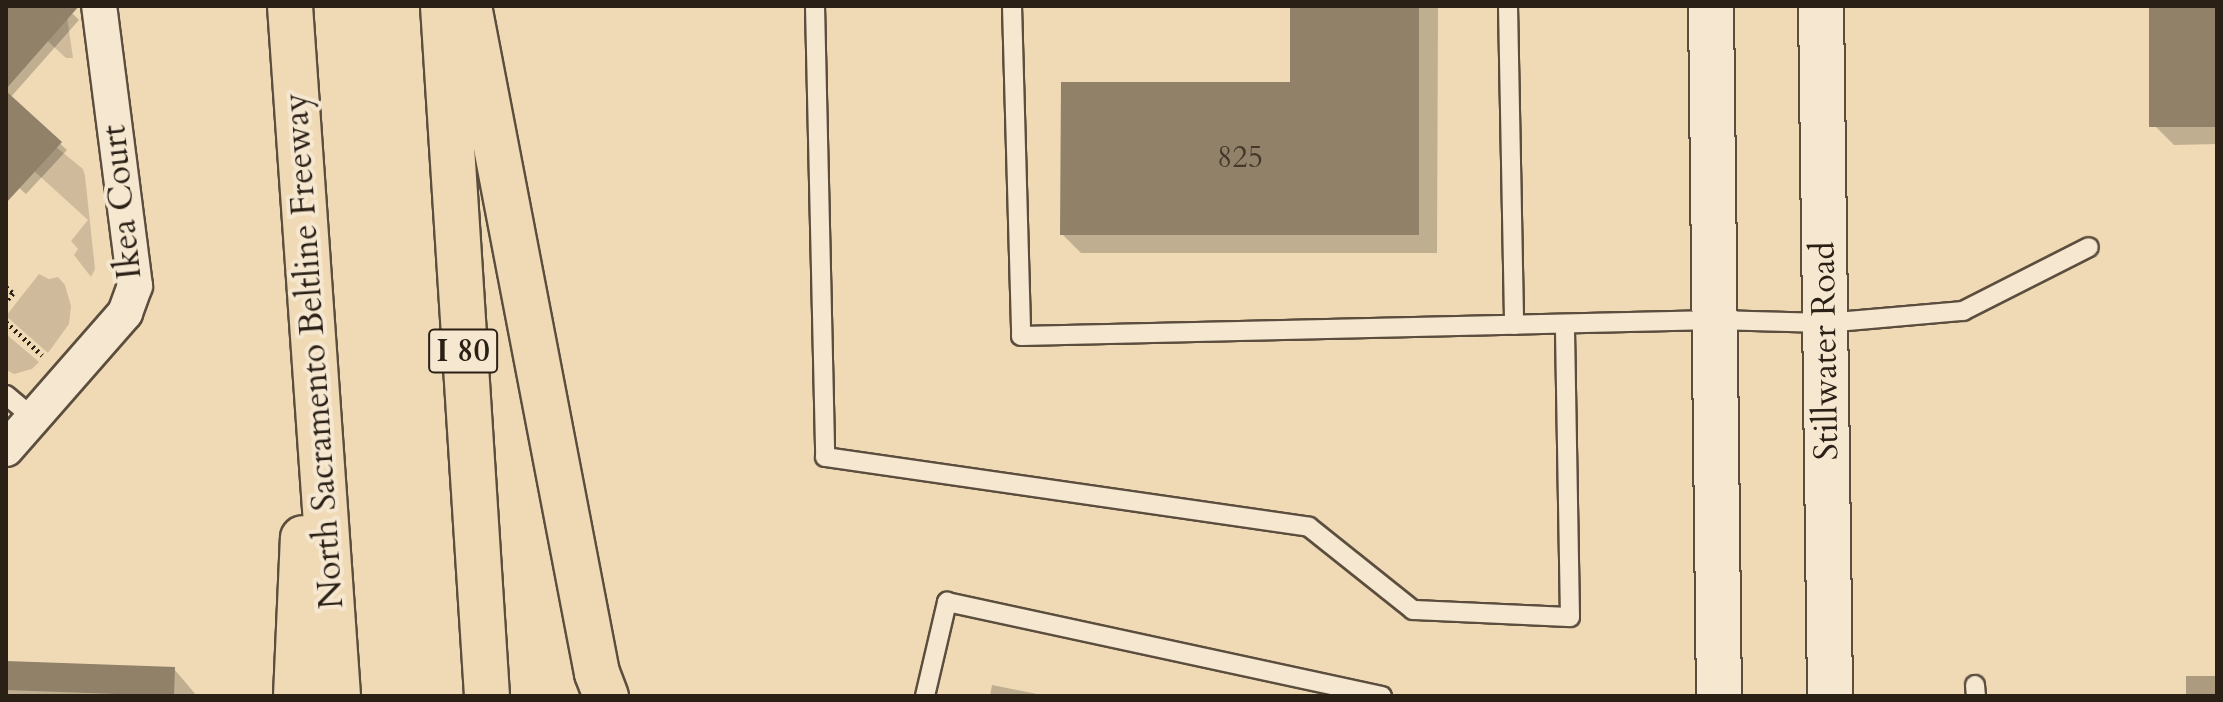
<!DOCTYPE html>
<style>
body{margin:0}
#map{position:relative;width:2223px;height:702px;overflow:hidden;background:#f0dab6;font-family:Cardo,serif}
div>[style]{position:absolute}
.green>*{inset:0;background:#cfba9b}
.water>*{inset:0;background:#ad9b80;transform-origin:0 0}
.shadow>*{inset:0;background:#0003}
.building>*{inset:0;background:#918169;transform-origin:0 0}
.path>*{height:5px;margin-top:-2.5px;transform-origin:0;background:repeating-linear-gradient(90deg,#2b2016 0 2px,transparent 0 6px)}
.roads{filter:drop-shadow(2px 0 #5c4e3e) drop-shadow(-2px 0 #5c4e3e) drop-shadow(0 2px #5c4e3e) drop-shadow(0 -2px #5c4e3e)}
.service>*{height:18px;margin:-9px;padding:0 9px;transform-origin:9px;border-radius:9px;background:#f5e7d0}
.minor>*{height:34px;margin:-17px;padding:0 17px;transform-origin:17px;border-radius:17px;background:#f5e7d0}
.tertiary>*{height:44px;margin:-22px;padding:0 22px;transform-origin:22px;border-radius:22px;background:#f5e7d0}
.motorway>*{height:44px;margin:-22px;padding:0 22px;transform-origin:22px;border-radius:22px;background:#f0dab6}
span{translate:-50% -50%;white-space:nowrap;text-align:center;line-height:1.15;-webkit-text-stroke:8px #f5e7d0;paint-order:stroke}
.number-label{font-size:30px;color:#44382b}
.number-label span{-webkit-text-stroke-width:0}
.shield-label span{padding:2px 6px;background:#f5e7d0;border:2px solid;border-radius:6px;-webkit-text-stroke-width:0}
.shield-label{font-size:32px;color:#2b2016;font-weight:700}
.street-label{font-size:34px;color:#2b2016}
.frame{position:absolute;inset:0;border:8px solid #2b2016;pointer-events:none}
</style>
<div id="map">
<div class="green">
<i style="clip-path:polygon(16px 12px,67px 17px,73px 58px,66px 58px)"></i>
<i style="clip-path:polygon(56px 147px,83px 169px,85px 176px,95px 269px,91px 277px,74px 255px,78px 249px,71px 241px,88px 220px,34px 171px)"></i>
<i style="clip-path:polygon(39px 274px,49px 279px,58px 277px,65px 285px,71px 306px,69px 324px,48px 353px,6px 316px)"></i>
<i style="clip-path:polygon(6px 334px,39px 362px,32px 369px,14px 374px,6px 370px)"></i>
</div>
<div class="water">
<i style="left:2217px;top:676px;width:20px;height:31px;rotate:90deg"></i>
</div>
<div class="shadow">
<i style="clip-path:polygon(6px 6px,65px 6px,79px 20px,10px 98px,67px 150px,26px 194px,6px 176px)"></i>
<i style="clip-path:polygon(1292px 6px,1438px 6px,1437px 253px,1081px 253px,1062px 234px,1292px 84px)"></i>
<i style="clip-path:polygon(2151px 6px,2217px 6px,2217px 144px,2174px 145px,2155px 126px)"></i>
<i style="clip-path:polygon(6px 668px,174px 669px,197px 696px,6px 696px)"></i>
<i style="clip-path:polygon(992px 685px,1047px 696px,990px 696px)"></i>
</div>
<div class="building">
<i style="clip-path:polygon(6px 6px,79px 6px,6px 89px)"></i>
<i style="clip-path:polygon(1290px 6px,1419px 6px,1419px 235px,1060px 235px,1061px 82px,1290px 82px)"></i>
<i style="left:2149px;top:6px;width:68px;height:121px"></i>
<i style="clip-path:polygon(6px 91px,62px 142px,6px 203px)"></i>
<i style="left:175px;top:667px;width:29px;height:169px;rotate:92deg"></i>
</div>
<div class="path">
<i style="left:6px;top:287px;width:9px;rotate:41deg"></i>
<i style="left:13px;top:293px;width:11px;rotate:131deg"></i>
<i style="left:6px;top:322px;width:49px;rotate:42.5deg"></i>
</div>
<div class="roads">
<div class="service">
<i style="left:815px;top:6px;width:451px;rotate:88.7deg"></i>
<i style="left:825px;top:457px;width:489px;rotate:8.2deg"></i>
<i style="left:1309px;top:527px;width:133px;rotate:38.6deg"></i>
<i style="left:1413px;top:610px;width:157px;rotate:2.6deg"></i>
<i style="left:1570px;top:617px;width:293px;rotate:-91deg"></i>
<i style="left:1012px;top:6px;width:330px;rotate:88.4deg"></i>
<i style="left:1021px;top:336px;width:694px;rotate:-1.32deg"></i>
<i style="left:1715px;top:320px;width:110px;rotate:1.6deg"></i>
<i style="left:1825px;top:323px;width:139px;rotate:-5deg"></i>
<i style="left:1963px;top:311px;width:141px;rotate:-26.9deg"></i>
<i style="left:1508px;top:6px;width:319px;rotate:88.9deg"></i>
<i style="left:6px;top:395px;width:35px;rotate:40deg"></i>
<i style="left:1975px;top:685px;width:11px;rotate:85deg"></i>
<i style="left:925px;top:696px;width:97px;rotate:-76.8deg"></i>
<i style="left:947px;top:602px;width:445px;rotate:12.2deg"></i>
</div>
<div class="minor">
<i style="left:6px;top:449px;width:181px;rotate:-48.8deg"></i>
<i style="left:125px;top:313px;width:29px;rotate:-70deg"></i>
<i style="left:135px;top:286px;width:282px;rotate:-97.3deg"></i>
</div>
<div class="tertiary">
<i style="left:1711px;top:6px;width:690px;rotate:89.34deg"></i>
<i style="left:1821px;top:6px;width:690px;rotate:89.25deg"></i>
</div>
<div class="motorway">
<i style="left:290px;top:6px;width:692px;rotate:86.02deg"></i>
<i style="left:443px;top:6px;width:691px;rotate:86.35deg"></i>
<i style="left:469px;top:6px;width:679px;rotate:79.14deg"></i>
<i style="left:597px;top:673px;width:25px;rotate:69deg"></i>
<i style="left:296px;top:696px;width:158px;rotate:-87.5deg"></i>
</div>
</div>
<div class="number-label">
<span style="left:1240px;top:158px">825</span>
</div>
<div class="shield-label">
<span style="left:463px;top:351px">I 80</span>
</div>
<div class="street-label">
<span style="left:122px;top:202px;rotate:-96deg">Ikea Court</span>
<span style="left:314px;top:351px;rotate:-94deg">North Sacramento Beltline Freeway</span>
<span style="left:1825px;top:351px;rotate:-91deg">Stillwater Road</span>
</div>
<div class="frame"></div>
</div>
